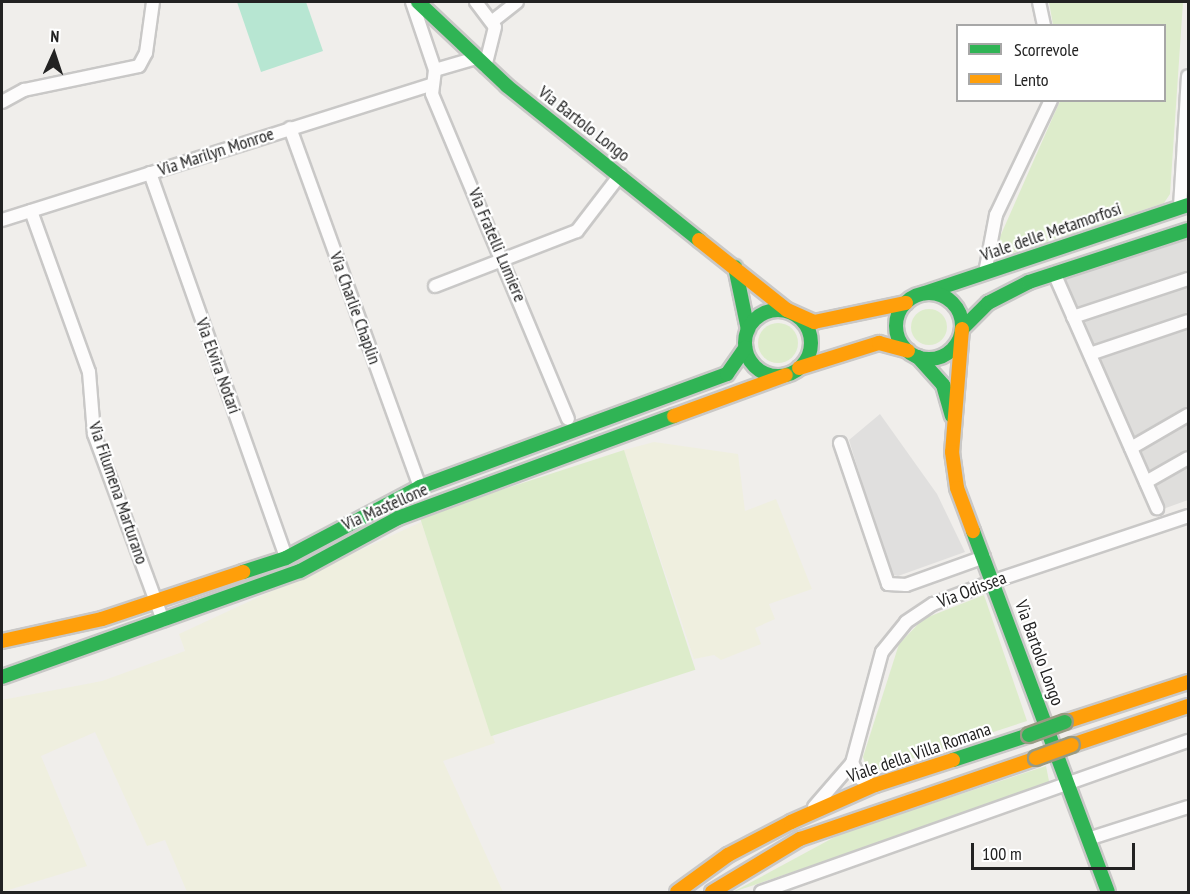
<!DOCTYPE html>
<style>
body{margin:0}
#map{position:relative;width:1190px;height:894px;overflow:hidden;background:#f0eeeb;font-family:"PT Sans Narrow",sans-serif}
div>[style]{position:absolute}
.residential>*{inset:0;background:#dfdedc}
.farmland>*{inset:0;background:#efefdf}
.grass>*{inset:0;background:#ddeccb;transform-origin:0 0}
.round{border-radius:50%}
.pitch>*{inset:0;background:#b7e6d2}
.parking>*{inset:0;background:#e0dfde}
.roads{filter:drop-shadow(2px 0 #c9c8c7) drop-shadow(-2px 0 #c9c8c7) drop-shadow(0 2px #c9c8c7) drop-shadow(0 -2px #c9c8c7)}
.street>*{height:12px;margin:-6px;padding:0 6px;transform-origin:6px;border-radius:6px;background:#fdfcfc}
.fast>*{height:14px;margin:-7px;padding:0 7px;transform-origin:7px;border-radius:7px;background:#30b455}
.fast>.ring{margin:-7px;padding:0;box-sizing:content-box;background:none;border:14px solid #30b455;border-radius:50%}
.slow>*{height:14px;margin:-7px;padding:0 7px;transform-origin:7px;border-radius:7px;background:#ff9f0a}
.bridges{filter:drop-shadow(2px 0 #999a82) drop-shadow(-2px 0 #999a82) drop-shadow(0 2px #999a82) drop-shadow(0 -2px #999a82)}
.fast-bridge>*{height:14px;margin:-7px;padding:0 7px;transform-origin:7px;border-radius:7px;background:#30b455}
.slow-bridge>*{height:14px;margin:-7px;padding:0 7px;transform-origin:7px;border-radius:7px;background:#ff9f0a}
span{translate:-50% -50%;white-space:nowrap;text-align:center;line-height:1.15;-webkit-text-stroke:4.5px #fff;paint-order:stroke}
.street-label{font-size:18px;color:#222}
.frame{position:absolute;inset:0;border:3px solid #222;pointer-events:none}
.legend{position:absolute;left:956px;top:24px;width:210px;height:78px;box-sizing:border-box;background:#fff;border:2px solid #a7a7a7;margin:0;padding:8px 10px;list-style:none;font-size:18px;color:#222}
.legend li{display:flex;align-items:center;gap:12px;height:30px}
.legend b{width:30px;border:2px solid #a7a7a7}
.north{position:absolute;left:24px;top:24px;width:60px;height:60px;-webkit-text-stroke:4px #fff;paint-order:stroke;rotate:3deg;font-size:16px;font-weight:700;line-height:24px;text-align:center;color:#222}
.north::after{content:'';display:block;margin:auto;width:21px;height:27px;background:#222;clip-path:polygon(50% 0,100% 100%,50% 72%,0 100%)}
.scale{position:absolute;left:971px;top:843px;width:164px;height:27px;box-sizing:border-box;border:3px solid #222;border-top:0;padding-left:8px;font-size:18px;line-height:21px;white-space:nowrap;color:#222;-webkit-text-stroke:4px #fff;paint-order:stroke}
</style>
<div id="map">
<div class="residential">
<i style="clip-path:polygon(1188px 236px,1188px 500px,1152px 513px,1051px 280px)"></i>
</div>
<div class="farmland">
<i style="clip-path:polygon(654px 442px,738px 454px,745px 511px,776px 499px,812px 589px,769px 604px,775px 619px,755px 628px,761px 644px,721px 660px,714px 655px,694px 659px,624px 450px)"></i>
<i style="clip-path:polygon(421px 522px,495px 743px,443px 761px,503px 892px,187px 892px,165px 840px,147px 846px,95px 732px,41px 756px,87px 866px,2px 892px,2px 700px,102px 681px,185px 651px,179px 634px)"></i>
</div>
<div class="grass">
<i style="clip-path:polygon(1049px 2px,1183px 2px,1170px 194px,1164px 203px,1007px 255px,999px 239px,1060px 101px,1164px 100px,1164px 26px,1053px 25px)"></i>
<i class="round" style="left:911px;top:309px;width:36px;height:36px"></i>
<i class="round" style="left:758px;top:323px;width:40px;height:40px"></i>
<i style="left:624px;top:450px;width:231px;height:215px;rotate:72deg"></i>
<i style="clip-path:polygon(984px 595px,1027px 721px,868px 773px,863px 757px,899px 644px,923px 619px)"></i>
<i style="clip-path:polygon(1046px 766px,1049px 781px,1042px 789px,733px 892px,842px 833px)"></i>
</div>
<div class="pitch">
<i style="clip-path:polygon(237px 2px,306px 2px,323px 51px,261px 72px)"></i>
</div>
<div class="parking">
<i style="clip-path:polygon(880px 414px,937px 494px,965px 552px,898px 576px,890px 574px,849px 440px)"></i>
</div>
<div class="roads">
<div class="street">
<i style="left:412px;top:2px;width:72px;rotate:71.3deg"></i>
<i style="left:435px;top:70px;width:43px;rotate:-16.3deg"></i>
<i style="left:476px;top:2px;width:31px;rotate:53deg"></i>
<i style="left:495px;top:27px;width:41px;rotate:104deg"></i>
<i style="left:1039px;top:2px;width:25px;rotate:78deg"></i>
<i style="left:494px;top:20px;width:29px;rotate:-38deg"></i>
<i style="left:435px;top:70px;width:24px;rotate:97deg"></i>
<i style="left:432px;top:94px;width:352px;rotate:67.3deg"></i>
<i style="left:2px;top:102px;width:25px;rotate:-29deg"></i>
<i style="left:24px;top:90px;width:117px;rotate:-11.8deg"></i>
<i style="left:139px;top:66px;width:15px;rotate:-62deg"></i>
<i style="left:146px;top:53px;width:51px;rotate:-82.2deg"></i>
<i style="left:290px;top:128px;width:382px;rotate:70.1deg"></i>
<i style="left:150px;top:173px;width:408px;rotate:70.5deg"></i>
<i style="left:1180px;top:207px;width:131px;rotate:-86.5deg"></i>
<i style="left:31px;top:211px;width:171px;rotate:70.2deg"></i>
<i style="left:89px;top:372px;width:62px;rotate:85.4deg"></i>
<i style="left:94px;top:434px;width:199px;rotate:69.7deg"></i>
<i style="left:2px;top:220px;width:450px;rotate:-17.5deg"></i>
<i style="left:985px;top:273px;width:59px;rotate:-79.3deg"></i>
<i style="left:996px;top:215px;width:127px;rotate:-64.4deg"></i>
<i style="left:1054px;top:273px;width:257px;rotate:66.3deg"></i>
<i style="left:435px;top:286px;width:152px;rotate:-21.2deg"></i>
<i style="left:577px;top:231px;width:71px;rotate:-52.5deg"></i>
<i style="left:1073px;top:317px;width:121px;rotate:-18.3deg"></i>
<i style="left:1090px;top:354px;width:103px;rotate:-18.6deg"></i>
<i style="left:840px;top:443px;width:149px;rotate:71.2deg"></i>
<i style="left:888px;top:584px;width:18px;rotate:3deg"></i>
<i style="left:906px;top:585px;width:83px;rotate:-19.7deg"></i>
<i style="left:1131px;top:448px;width:66px;rotate:-30.1deg"></i>
<i style="left:1146px;top:482px;width:48px;rotate:-29.7deg"></i>
<i style="left:852px;top:763px;width:18px;rotate:61deg"></i>
<i style="left:861px;top:779px;width:15px;rotate:23deg"></i>
<i style="left:814px;top:807px;width:58px;rotate:-49.2deg"></i>
<i style="left:852px;top:763px;width:115px;rotate:-74.9deg"></i>
<i style="left:882px;top:652px;width:38px;rotate:-51deg"></i>
<i style="left:906px;top:622px;width:32px;rotate:-34deg"></i>
<i style="left:933px;top:604px;width:65px;rotate:-20.7deg"></i>
<i style="left:994px;top:581px;width:205px;rotate:-18.5deg"></i>
<i style="left:1088px;top:839px;width:105px;rotate:-17.7deg"></i>
<i style="left:761px;top:892px;width:453px;rotate:-19.5deg"></i>
</div>
<div class="fast">
<i style="left:418px;top:2px;width:122px;rotate:43.3deg"></i>
<i style="left:507px;top:86px;width:246px;rotate:38.7deg"></i>
<i style="left:735px;top:267px;width:64px;rotate:78.3deg"></i>
<i style="left:925px;top:293px;width:277px;rotate:-18.5deg"></i>
<i class="ring" style="left:896px;top:293px;width:52px;height:52px"></i>
<i class="ring" style="left:745px;top:310px;width:52px;height:52px"></i>
<i style="left:962px;top:329px;width:37px;rotate:-45deg"></i>
<i style="left:988px;top:303px;width:46px;rotate:-27.1deg"></i>
<i style="left:1029px;top:282px;width:167px;rotate:-18.1deg"></i>
<i style="left:918px;top:357px;width:38px;rotate:48deg"></i>
<i style="left:943px;top:385px;width:32px;rotate:74deg"></i>
<i style="left:973px;top:531px;width:385px;rotate:69.5deg"></i>
<i style="left:243px;top:572px;width:45px;rotate:-18deg"></i>
<i style="left:286px;top:558px;width:152px;rotate:-27.9deg"></i>
<i style="left:420px;top:487px;width:327px;rotate:-20.2deg"></i>
<i style="left:727px;top:374px;width:32px;rotate:-55deg"></i>
<i style="left:2px;top:677px;width:316px;rotate:-19.6deg"></i>
<i style="left:300px;top:571px;width:111px;rotate:-28.4deg"></i>
<i style="left:398px;top:518px;width:294px;rotate:-20.3deg"></i>
<i style="left:953px;top:760px;width:80px;rotate:-18.2deg"></i>
</div>
<div class="slow">
<i style="left:699px;top:240px;width:112px;rotate:38.5deg"></i>
<i style="left:787px;top:310px;width:30px;rotate:24deg"></i>
<i style="left:814px;top:322px;width:94px;rotate:-11.7deg"></i>
<i style="left:962px;top:329px;width:123px;rotate:94.6deg"></i>
<i style="left:952px;top:452px;width:36px;rotate:82deg"></i>
<i style="left:957px;top:488px;width:46px;rotate:69.6deg"></i>
<i style="left:799px;top:368px;width:84px;rotate:-17.4deg"></i>
<i style="left:879px;top:343px;width:30px;rotate:15deg"></i>
<i style="left:674px;top:416px;width:119px;rotate:-20.1deg"></i>
<i style="left:2px;top:641px;width:102px;rotate:-12.4deg"></i>
<i style="left:102px;top:619px;width:149px;rotate:-18.4deg"></i>
<i style="left:1065px;top:722px;width:129px;rotate:-18deg"></i>
<i style="left:1072px;top:745px;width:122px;rotate:-18.6deg"></i>
<i style="left:677px;top:892px;width:63px;rotate:-36deg"></i>
<i style="left:728px;top:855px;width:71px;rotate:-27.6deg"></i>
<i style="left:791px;top:822px;width:92px;rotate:-23.8deg"></i>
<i style="left:875px;top:785px;width:82px;rotate:-17.8deg"></i>
<i style="left:712px;top:892px;width:103px;rotate:-31.1deg"></i>
<i style="left:800px;top:839px;width:250px;rotate:-18.9deg"></i>
</div>
</div>
<div class="bridges">
<div class="fast-bridge">
<i style="left:1029px;top:735px;width:38px;rotate:-20deg"></i>
</div>
<div class="slow-bridge">
<i style="left:1036px;top:758px;width:38px;rotate:-20deg"></i>
</div>
</div>
<div class="street-label">
<span style="left:584px;top:124px;rotate:38deg">Via Bartolo Longo</span>
<span style="left:216px;top:152px;rotate:-18deg">Via Marilyn Monroe</span>
<span style="left:1051px;top:232px;rotate:-19deg">Viale delle Metamorfosi</span>
<span style="left:497px;top:245px;rotate:67deg">Via Fratelli Lumiere</span>
<span style="left:355px;top:308px;rotate:70deg">Via Charlie Chaplin</span>
<span style="left:218px;top:366px;rotate:70deg">Via Elvira Notari</span>
<span style="left:118px;top:493px;rotate:71deg">Via Filumena Marturano</span>
<span style="left:385px;top:507px;rotate:-24deg">Via Mastellone</span>
<span style="left:972px;top:590px;rotate:-21deg">Via Odissea</span>
<span style="left:1039px;top:653px;rotate:70deg">Via Bartolo Longo</span>
<span style="left:919px;top:753px;rotate:-19deg">Viale della Villa Romana</span>
</div>
<div class="frame"></div>
<ul class="legend">
<li><b style="height:8px;background:#30b455"></b>Scorrevole</li>
<li><b style="height:8px;background:#ff9f0a"></b>Lento</li>
</ul>
<div class="north">N</div>
<div class="scale">100 m</div>
</div>
